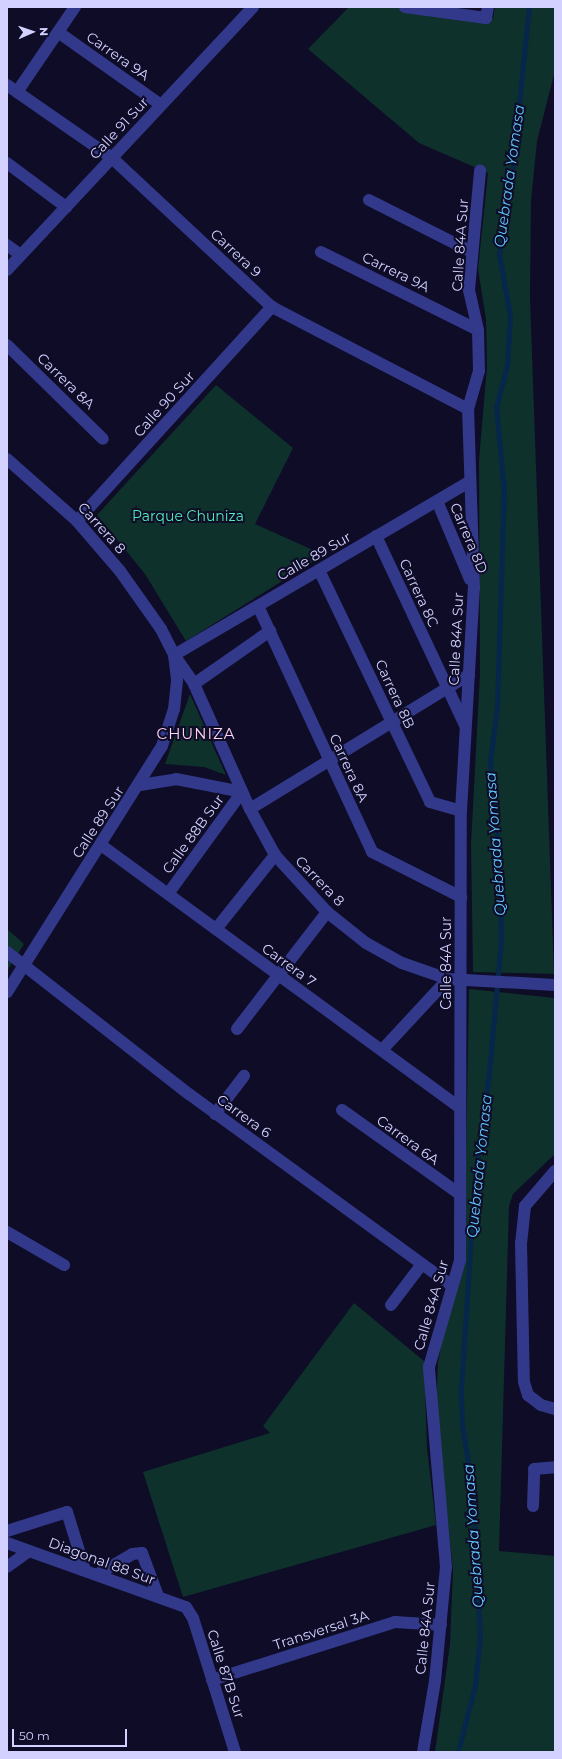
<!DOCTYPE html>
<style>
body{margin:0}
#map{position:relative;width:562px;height:1759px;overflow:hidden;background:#0e0c26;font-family:Montserrat,sans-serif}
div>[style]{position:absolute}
.green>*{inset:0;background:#0e312c}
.stream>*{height:4.5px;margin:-2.25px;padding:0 2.25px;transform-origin:2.25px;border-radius:2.25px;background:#06264b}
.minor>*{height:12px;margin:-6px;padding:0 6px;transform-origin:6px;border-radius:6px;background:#32388a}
span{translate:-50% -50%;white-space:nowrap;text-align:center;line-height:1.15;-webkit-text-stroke:4px #0e0c26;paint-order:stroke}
.street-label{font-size:14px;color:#d2d1ff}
.park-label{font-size:14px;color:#50ecb5}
.water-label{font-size:15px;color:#5fc5ff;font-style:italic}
.neighbourhood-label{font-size:15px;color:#ffd3f4;letter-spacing:1px}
.frame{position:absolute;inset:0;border:8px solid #d2d1ff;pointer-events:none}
.north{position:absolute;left:12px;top:12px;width:40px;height:40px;-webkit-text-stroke:3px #0e0c26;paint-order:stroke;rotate:88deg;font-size:11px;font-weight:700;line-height:16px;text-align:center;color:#d2d1ff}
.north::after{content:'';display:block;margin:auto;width:14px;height:18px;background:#d2d1ff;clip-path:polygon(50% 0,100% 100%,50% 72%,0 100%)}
.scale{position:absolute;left:12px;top:1729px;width:115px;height:18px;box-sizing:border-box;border:2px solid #d2d1ff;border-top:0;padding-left:5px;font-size:12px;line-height:14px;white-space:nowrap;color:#d2d1ff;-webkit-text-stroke:3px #0e0c26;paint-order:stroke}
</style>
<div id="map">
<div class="green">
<i style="clip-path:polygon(349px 7px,404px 7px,493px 18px,495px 7px,555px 7px,555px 71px,537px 141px,531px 201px,530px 297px,554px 974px,473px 972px,471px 844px,480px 674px,479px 460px,487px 367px,486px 319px,478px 269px,488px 173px,419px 143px,308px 49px)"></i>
<i style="clip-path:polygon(216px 385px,293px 448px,255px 524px,324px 555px,186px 641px,145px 574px,97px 515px)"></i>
<i style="clip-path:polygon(190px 694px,226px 775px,204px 767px,165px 764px)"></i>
<i style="clip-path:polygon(7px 929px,24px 944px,7px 971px)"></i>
<i style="clip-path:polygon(469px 989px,555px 998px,555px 1154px,513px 1194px,509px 1206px,499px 1551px,555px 1556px,555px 1752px,435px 1752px,450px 1644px,453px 1571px,436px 1407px,438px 1363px,465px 1214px)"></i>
<i style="clip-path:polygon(354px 1303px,424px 1361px,427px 1448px,436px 1525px,183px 1597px,143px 1472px,270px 1433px,263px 1426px)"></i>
</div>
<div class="stream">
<i style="left:458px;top:1752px;width:69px;rotate:-75.8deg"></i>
<i style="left:475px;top:1685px;width:47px;rotate:-83.9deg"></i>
<i style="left:480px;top:1638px;width:145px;rotate:-92.8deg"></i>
<i style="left:473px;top:1493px;width:69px;rotate:-99.2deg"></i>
<i style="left:462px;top:1425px;width:35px;rotate:-92deg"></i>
<i style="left:461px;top:1390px;width:203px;rotate:-86.3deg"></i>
<i style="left:474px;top:1187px;width:115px;rotate:-82.5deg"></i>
<i style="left:489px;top:1073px;width:132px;rotate:-84.8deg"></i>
<i style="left:501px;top:942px;width:73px;rotate:-90.8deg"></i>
<i style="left:500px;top:869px;width:108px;rotate:-95.3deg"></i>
<i style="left:490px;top:761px;width:53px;rotate:-82.5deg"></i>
<i style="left:497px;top:708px;width:217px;rotate:-88.2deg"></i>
<i style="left:504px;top:491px;width:83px;rotate:-95.5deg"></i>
<i style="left:496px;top:408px;width:44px;rotate:-75.7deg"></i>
<i style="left:507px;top:365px;width:49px;rotate:-86.5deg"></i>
<i style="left:510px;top:316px;width:63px;rotate:-100.1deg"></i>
<i style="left:499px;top:254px;width:72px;rotate:-80.4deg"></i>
<i style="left:511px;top:183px;width:177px;rotate:-84.2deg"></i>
</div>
<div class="minor">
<i style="left:405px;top:7px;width:82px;rotate:7.7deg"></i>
<i style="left:486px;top:18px;width:11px;rotate:-80deg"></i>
<i style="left:58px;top:32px;width:126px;rotate:35.3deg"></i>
<i style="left:7px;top:85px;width:128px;rotate:34.8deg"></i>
<i style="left:112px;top:158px;width:219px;rotate:43deg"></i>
<i style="left:272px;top:307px;width:221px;rotate:27.5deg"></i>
<i style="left:17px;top:92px;width:103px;rotate:-55.7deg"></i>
<i style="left:7px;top:163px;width:74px;rotate:36.7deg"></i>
<i style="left:369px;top:200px;width:115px;rotate:26.8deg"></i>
<i style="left:7px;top:245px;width:17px;rotate:36deg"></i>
<i style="left:321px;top:252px;width:175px;rotate:26.4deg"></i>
<i style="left:7px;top:270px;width:360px;rotate:-46.9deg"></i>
<i style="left:7px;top:345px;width:134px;rotate:44.4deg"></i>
<i style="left:7px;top:459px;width:94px;rotate:41.5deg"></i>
<i style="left:77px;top:521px;width:66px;rotate:49.3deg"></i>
<i style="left:120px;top:571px;width:71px;rotate:54.7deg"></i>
<i style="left:161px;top:629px;width:29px;rotate:63deg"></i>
<i style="left:174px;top:655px;width:26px;rotate:83deg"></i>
<i style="left:177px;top:681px;width:28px;rotate:96deg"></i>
<i style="left:174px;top:709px;width:39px;rotate:108deg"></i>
<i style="left:162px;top:746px;width:291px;rotate:122.2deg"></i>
<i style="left:469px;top:482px;width:342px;rotate:149.6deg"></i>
<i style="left:174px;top:655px;width:35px;rotate:55deg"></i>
<i style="left:194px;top:684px;width:137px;rotate:65.9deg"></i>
<i style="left:250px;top:809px;width:52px;rotate:61.5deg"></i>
<i style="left:275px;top:855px;width:77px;rotate:47.6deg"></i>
<i style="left:327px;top:912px;width:50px;rotate:38.5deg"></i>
<i style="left:366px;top:943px;width:41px;rotate:29.1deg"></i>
<i style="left:402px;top:963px;width:49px;rotate:19.2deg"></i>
<i style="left:448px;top:979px;width:107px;rotate:3.2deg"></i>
<i style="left:437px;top:501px;width:85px;rotate:67.1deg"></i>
<i style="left:77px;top:521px;width:290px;rotate:-47.7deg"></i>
<i style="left:376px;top:536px;width:209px;rotate:64.8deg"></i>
<i style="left:319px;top:570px;width:257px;rotate:64.4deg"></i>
<i style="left:430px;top:802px;width:32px;rotate:16deg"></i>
<i style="left:258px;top:606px;width:271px;rotate:65.1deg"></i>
<i style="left:372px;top:852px;width:100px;rotate:26.8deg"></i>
<i style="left:194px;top:684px;width:93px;rotate:-34.9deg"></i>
<i style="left:140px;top:785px;width:36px;rotate:-9deg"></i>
<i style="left:176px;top:779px;width:67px;rotate:11.1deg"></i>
<i style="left:242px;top:792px;width:126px;rotate:126deg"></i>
<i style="left:250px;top:809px;width:257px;rotate:-31.5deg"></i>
<i style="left:101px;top:845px;width:445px;rotate:36.2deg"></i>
<i style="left:216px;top:929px;width:95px;rotate:-51.4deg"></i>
<i style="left:7px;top:952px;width:231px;rotate:38deg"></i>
<i style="left:189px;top:1094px;width:324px;rotate:36.1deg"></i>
<i style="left:237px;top:1029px;width:148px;rotate:-52.4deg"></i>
<i style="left:382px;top:1050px;width:97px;rotate:-47.1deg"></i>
<i style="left:342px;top:1110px;width:143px;rotate:35.6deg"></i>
<i style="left:215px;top:1114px;width:48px;rotate:-52.7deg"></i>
<i style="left:555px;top:1171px;width:46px;rotate:130.6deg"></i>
<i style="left:525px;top:1206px;width:37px;rotate:96deg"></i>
<i style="left:521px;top:1243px;width:139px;rotate:88.8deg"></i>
<i style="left:524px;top:1382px;width:14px;rotate:73deg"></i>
<i style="left:528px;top:1395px;width:16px;rotate:38deg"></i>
<i style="left:541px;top:1405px;width:15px;rotate:16deg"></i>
<i style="left:7px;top:1232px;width:66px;rotate:30.1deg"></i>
<i style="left:391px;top:1305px;width:51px;rotate:-52.9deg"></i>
<i style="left:533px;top:1506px;width:37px;rotate:-88deg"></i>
<i style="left:534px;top:1469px;width:21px;rotate:-5deg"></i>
<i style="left:7px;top:1531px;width:63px;rotate:-17.6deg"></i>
<i style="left:67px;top:1512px;width:61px;rotate:72.8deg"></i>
<i style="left:7px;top:1543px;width:190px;rotate:19.7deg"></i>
<i style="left:186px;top:1607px;width:13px;rotate:58deg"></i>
<i style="left:193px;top:1618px;width:140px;rotate:72.6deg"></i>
<i style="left:7px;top:1567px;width:27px;rotate:-36deg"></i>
<i style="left:98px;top:1574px;width:39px;rotate:-30deg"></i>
<i style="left:132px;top:1554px;width:10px;rotate:-6deg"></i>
<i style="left:142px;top:1553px;width:46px;rotate:69.6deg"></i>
<i style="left:212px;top:1680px;width:192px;rotate:-17.6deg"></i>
<i style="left:395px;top:1622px;width:46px;rotate:3.7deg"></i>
<i style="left:423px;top:1752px;width:72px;rotate:-80.4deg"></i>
<i style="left:435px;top:1681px;width:115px;rotate:-84.5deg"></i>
<i style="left:446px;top:1567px;width:201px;rotate:-94.9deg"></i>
<i style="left:429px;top:1367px;width:111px;rotate:-73.8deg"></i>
<i style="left:460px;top:1260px;width:449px;rotate:-89.9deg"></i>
<i style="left:461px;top:811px;width:223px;rotate:-86.7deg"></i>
<i style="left:474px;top:588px;width:179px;rotate:-91.9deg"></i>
<i style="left:468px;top:409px;width:40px;rotate:-74deg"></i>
<i style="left:479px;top:371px;width:41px;rotate:-91.4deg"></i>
<i style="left:478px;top:330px;width:41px;rotate:-102.7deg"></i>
<i style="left:469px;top:290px;width:120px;rotate:-84.7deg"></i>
</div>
<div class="street-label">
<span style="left:118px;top:56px;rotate:35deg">Carrera 9A</span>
<span style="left:119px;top:128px;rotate:-47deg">Calle 91 Sur</span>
<span style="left:460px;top:245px;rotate:-86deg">Calle 84A Sur</span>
<span style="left:236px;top:253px;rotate:43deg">Carrera 9</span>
<span style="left:396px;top:272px;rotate:26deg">Carrera 9A</span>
<span style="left:66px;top:381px;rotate:44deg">Carrera 8A</span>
<span style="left:164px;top:404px;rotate:-48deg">Calle 90 Sur</span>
<span style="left:102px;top:528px;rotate:48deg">Carrera 8</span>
<span style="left:469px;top:538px;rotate:67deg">Carrera 8D</span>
<span style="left:314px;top:556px;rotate:-30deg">Calle 89 Sur</span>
<span style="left:419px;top:593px;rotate:65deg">Carrera 8C</span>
<span style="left:456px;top:639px;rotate:-87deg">Calle 84A Sur</span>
<span style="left:395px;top:694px;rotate:65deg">Carrera 8B</span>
<span style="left:349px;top:768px;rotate:65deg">Carrera 8A</span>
<span style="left:98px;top:822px;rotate:-57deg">Calle 89 Sur</span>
<span style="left:193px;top:834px;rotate:-54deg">Calle 88B Sur</span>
<span style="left:320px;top:881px;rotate:46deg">Carrera 8</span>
<span style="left:446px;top:963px;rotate:-90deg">Calle 84A Sur</span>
<span style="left:289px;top:965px;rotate:36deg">Carrera 7</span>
<span style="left:244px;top:1116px;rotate:36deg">Carrera 6</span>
<span style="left:408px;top:1140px;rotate:36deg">Carrera 6A</span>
<span style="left:431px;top:1305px;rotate:-74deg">Calle 84A Sur</span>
<span style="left:102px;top:1561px;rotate:20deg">Diagonal 88 Sur</span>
<span style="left:425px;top:1628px;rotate:-84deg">Calle 84A Sur</span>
<span style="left:321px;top:1630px;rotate:-18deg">Transversal 3A</span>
<span style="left:226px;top:1674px;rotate:72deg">Calle 87B Sur</span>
</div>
<div class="park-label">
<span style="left:188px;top:516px">Parque Chuniza</span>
</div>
<div class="water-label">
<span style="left:509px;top:176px;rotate:-82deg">Quebrada Yomasa</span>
<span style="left:495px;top:844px;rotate:-94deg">Quebrada Yomasa</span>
<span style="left:479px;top:1166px;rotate:-84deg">Quebrada Yomasa</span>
<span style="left:473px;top:1536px;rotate:-94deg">Quebrada Yomasa</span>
</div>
<div class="neighbourhood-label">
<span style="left:196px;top:734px">CHUNIZA</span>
</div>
<div class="frame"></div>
<div class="north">N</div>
<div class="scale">50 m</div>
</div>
